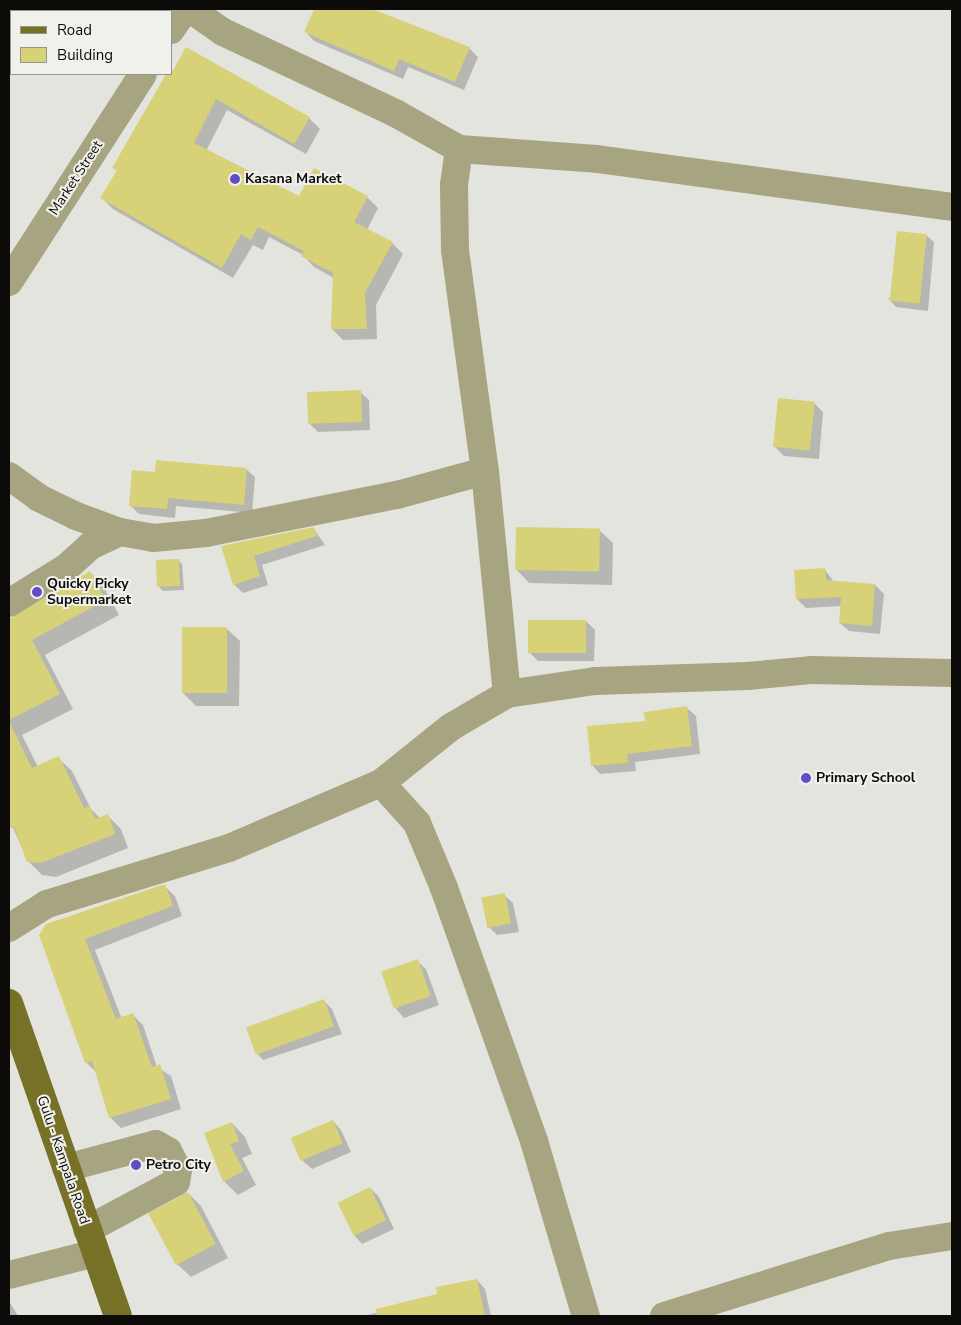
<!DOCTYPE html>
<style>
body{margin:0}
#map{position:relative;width:961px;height:1325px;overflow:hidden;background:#e4e4df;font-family:"Nunito Sans",sans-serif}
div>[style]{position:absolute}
.shadow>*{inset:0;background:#0003}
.building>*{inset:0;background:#d7d178;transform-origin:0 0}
.minor>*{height:28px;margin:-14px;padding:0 14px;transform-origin:14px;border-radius:14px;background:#a7a581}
.major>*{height:28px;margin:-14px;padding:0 14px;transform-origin:14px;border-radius:14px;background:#767127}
.dots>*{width:14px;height:14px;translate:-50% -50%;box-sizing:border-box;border:2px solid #f1f1ec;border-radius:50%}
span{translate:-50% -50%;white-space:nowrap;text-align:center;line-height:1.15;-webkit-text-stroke:4px #f1f1ec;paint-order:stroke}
.street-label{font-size:14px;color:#0c0b0a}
.poi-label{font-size:14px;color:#0c0b0a;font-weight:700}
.left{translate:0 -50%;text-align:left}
.frame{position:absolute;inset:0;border:10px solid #0c0b0a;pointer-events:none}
.legend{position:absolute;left:10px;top:10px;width:162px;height:65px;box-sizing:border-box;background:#f1f1ec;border:1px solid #959592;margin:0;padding:6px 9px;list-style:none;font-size:15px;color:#0c0b0a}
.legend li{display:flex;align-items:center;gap:10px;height:25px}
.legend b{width:25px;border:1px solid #959592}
</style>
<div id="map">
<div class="shadow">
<i style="clip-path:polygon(315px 9px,358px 9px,469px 48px,478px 57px,464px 90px,408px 67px,403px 79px,314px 41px,306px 32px)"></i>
<i style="clip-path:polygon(187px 48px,309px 118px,320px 129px,306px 154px,227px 110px,206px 151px,299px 198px,315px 169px,367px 197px,378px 208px,367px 230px,392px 243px,403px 254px,376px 305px,377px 339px,343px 340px,332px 329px,334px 278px,314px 267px,303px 255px,269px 237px,263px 250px,253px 245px,233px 278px,113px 209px,102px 198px,117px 171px,114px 167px)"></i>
<i style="clip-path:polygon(926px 235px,934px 242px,928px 311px,896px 307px,889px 299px)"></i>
<i style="clip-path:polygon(360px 392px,369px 400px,370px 430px,318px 432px,310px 424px)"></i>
<i style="clip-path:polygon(814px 403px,823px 412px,819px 459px,784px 456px,775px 447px)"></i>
<i style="clip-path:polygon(246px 469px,255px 477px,252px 513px,176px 506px,175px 518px,139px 514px,131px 506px,156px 474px)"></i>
<i style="clip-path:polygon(314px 529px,325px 545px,262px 565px,268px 585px,243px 593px,234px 584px,222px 547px)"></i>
<i style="clip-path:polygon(599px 530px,613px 543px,612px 585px,529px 583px,516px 569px)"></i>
<i style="clip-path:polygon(178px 560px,182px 564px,184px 590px,163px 591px,159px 587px)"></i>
<i style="clip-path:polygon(825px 570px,834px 582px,875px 585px,884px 594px,880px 634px,849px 631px,840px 623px,841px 606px,806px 608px,797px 599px)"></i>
<i style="clip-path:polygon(90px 572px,103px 586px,119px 615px,45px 655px,73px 709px,22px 735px,38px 767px,58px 758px,72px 771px,91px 809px,100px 818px,107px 815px,121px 829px,128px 848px,56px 877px,42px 875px,28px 861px,9px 819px,9px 618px,18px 618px)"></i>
<i style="clip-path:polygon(586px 621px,595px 630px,594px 661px,538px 661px,529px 652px)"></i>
<i style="clip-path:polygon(226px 628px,240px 641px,239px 706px,196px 706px,183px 693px)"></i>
<i style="clip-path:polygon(687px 708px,696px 716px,700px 754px,635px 762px,636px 771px,600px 774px,592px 765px,646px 722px)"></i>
<i style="clip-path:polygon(164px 886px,175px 896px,182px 916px,95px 950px,122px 1019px,133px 1015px,143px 1025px,157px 1067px,171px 1076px,181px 1109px,121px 1128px,110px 1117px,97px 1073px,86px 1062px,40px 935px)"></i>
<i style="clip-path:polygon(504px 895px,513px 903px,519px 932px,497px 935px,489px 927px)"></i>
<i style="clip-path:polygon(417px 961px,426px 969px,439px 1005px,404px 1018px,396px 1009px)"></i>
<i style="clip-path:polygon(323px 1000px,332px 1009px,342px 1034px,263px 1060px,255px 1051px)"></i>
<i style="clip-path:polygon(333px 1121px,341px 1130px,351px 1152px,312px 1169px,303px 1161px,293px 1139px)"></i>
<i style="clip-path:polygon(232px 1123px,245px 1137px,252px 1154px,242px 1158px,256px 1185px,238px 1195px,224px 1181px)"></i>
<i style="clip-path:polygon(370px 1188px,379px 1197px,394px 1229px,362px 1244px,354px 1235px)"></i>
<i style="clip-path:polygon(188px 1193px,201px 1206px,228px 1258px,191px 1277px,177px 1264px,151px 1215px)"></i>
<i style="clip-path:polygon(477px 1280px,485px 1289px,491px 1316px,364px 1316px,439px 1295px)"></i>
<i style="clip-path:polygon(9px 1301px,18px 1316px,9px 1316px)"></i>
</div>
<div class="building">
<i style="clip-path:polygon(314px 9px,372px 9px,470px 47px,455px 82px,399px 59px,394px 71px,304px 32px)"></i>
<i style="clip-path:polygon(186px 47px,310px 117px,294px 144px,216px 99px,194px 143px,299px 196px,314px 168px,368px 196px,354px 222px,393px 242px,365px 293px,367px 329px,331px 329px,333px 273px,301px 256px,304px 251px,258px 227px,251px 240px,241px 234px,222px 268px,100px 198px,117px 170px,112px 168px,166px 74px,171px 74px)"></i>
<i style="left:897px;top:231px;width:30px;height:70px;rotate:6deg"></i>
<i style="left:361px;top:390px;width:32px;height:54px;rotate:88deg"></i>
<i style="left:778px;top:398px;width:37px;height:49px;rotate:6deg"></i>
<i style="clip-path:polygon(156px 460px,247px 468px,244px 505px,168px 498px,167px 509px,129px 506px,132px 470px,155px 472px)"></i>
<i style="clip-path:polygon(314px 527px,317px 536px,254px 556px,260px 576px,233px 585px,221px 546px)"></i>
<i style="left:516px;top:527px;width:84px;height:43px;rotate:1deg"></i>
<i style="left:179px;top:559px;width:27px;height:23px;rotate:88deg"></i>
<i style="clip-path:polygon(825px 568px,826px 580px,875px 584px,872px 626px,839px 623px,841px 597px,796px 599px,794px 570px)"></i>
<i style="clip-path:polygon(90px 571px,106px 600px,32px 640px,60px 694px,9px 720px,9px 619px)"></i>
<i style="left:528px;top:620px;width:58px;height:33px"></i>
<i style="left:182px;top:627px;width:45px;height:66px"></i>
<i style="clip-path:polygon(687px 706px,692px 746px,627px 754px,628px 763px,591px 766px,587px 726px,645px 721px,644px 712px)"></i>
<i style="clip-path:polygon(9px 721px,32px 768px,59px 756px,84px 808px,90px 806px,95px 819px,108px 814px,115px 834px,41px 863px,27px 862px,14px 827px,9px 829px)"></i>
<i style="clip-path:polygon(165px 884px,173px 906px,85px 939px,116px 1019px,133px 1013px,152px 1067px,160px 1064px,171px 1099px,109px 1118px,92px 1061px,85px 1063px,39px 935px,46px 924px)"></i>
<i style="left:505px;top:893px;width:31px;height:24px;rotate:79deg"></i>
<i style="left:418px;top:959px;width:39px;height:39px;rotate:71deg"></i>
<i style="left:324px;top:999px;width:29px;height:83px;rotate:70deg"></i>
<i style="left:333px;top:1120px;width:25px;height:46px;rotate:67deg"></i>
<i style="clip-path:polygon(232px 1122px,239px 1141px,230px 1144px,244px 1171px,223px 1182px,204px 1133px)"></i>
<i style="left:370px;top:1187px;width:37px;height:36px;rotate:64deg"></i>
<i style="left:188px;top:1192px;width:59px;height:45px;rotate:62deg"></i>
<i style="clip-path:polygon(477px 1279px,485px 1316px,377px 1316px,376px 1309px,437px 1294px,436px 1287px)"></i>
</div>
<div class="minor">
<i style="left:190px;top:9px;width:40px;rotate:34.9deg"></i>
<i style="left:223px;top:32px;width:192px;rotate:25.2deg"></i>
<i style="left:397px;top:114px;width:71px;rotate:29.4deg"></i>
<i style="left:459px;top:149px;width:138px;rotate:4.1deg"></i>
<i style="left:597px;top:159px;width:358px;rotate:7.7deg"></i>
<i style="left:171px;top:30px;width:25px;rotate:-56deg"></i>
<i style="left:459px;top:149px;width:36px;rotate:98deg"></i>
<i style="left:454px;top:185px;width:65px;rotate:89.1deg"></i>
<i style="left:455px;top:250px;width:223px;rotate:82.3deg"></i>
<i style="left:485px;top:471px;width:224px;rotate:84.4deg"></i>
<i style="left:9px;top:282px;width:247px;rotate:-57.2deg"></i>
<i style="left:9px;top:476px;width:37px;rotate:36deg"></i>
<i style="left:39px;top:498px;width:41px;rotate:25.9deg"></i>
<i style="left:76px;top:516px;width:47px;rotate:20deg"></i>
<i style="left:120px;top:532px;width:34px;rotate:10deg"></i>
<i style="left:153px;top:538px;width:53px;rotate:-5.4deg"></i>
<i style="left:206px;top:533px;width:195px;rotate:-11.3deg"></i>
<i style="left:397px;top:495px;width:91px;rotate:-15.3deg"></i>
<i style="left:9px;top:603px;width:68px;rotate:-31.8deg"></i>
<i style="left:67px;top:567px;width:31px;rotate:-42deg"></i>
<i style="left:90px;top:546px;width:33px;rotate:-25deg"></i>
<i style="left:381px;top:783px;width:54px;rotate:48deg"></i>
<i style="left:417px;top:823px;width:70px;rotate:67.4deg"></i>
<i style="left:444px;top:888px;width:269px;rotate:70.4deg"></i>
<i style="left:534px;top:1141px;width:183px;rotate:73.5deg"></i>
<i style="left:9px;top:928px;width:45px;rotate:-32.3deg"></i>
<i style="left:47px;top:904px;width:190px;rotate:-17.1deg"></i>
<i style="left:229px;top:848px;width:165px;rotate:-23.2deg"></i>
<i style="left:381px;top:783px;width:90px;rotate:-38.7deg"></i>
<i style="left:451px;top:727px;width:65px;rotate:-30.5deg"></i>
<i style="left:507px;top:694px;width:89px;rotate:-8.4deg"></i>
<i style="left:595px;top:681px;width:153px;rotate:-1.9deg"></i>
<i style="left:748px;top:676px;width:63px;rotate:-5.4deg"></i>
<i style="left:811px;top:670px;width:141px;rotate:1.2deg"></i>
<i style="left:66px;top:1168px;width:93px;rotate:-14.9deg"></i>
<i style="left:156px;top:1144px;width:14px;rotate:30deg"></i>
<i style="left:168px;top:1151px;width:21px;rotate:62deg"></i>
<i style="left:178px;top:1170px;width:12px;rotate:99deg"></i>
<i style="left:176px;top:1182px;width:101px;rotate:151.7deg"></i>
<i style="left:9px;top:1275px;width:89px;rotate:-14.3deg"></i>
<i style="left:664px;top:1316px;width:236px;rotate:-17.3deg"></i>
<i style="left:889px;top:1246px;width:64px;rotate:-9deg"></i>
</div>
<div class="major">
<i style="left:9px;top:1003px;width:331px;rotate:70.8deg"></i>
</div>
<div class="dots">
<i style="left:235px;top:179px;background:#614ec7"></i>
<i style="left:37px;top:592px;background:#614ec7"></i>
<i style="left:806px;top:778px;background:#614ec7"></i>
<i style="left:136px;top:1165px;background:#614ec7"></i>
</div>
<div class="street-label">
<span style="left:76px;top:178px;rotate:-57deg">Market Street</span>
<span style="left:63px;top:1160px;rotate:71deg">Gulu - Kampala Road</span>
</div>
<div class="poi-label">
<span class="left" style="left:245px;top:179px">Kasana Market</span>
<span class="left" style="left:47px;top:592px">Quicky Picky<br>Supermarket</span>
<span class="left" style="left:816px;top:778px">Primary School</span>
<span class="left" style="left:146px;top:1165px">Petro City</span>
</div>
<div class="frame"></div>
<ul class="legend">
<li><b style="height:6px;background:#767127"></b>Road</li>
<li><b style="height:14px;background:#d7d178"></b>Building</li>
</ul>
</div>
